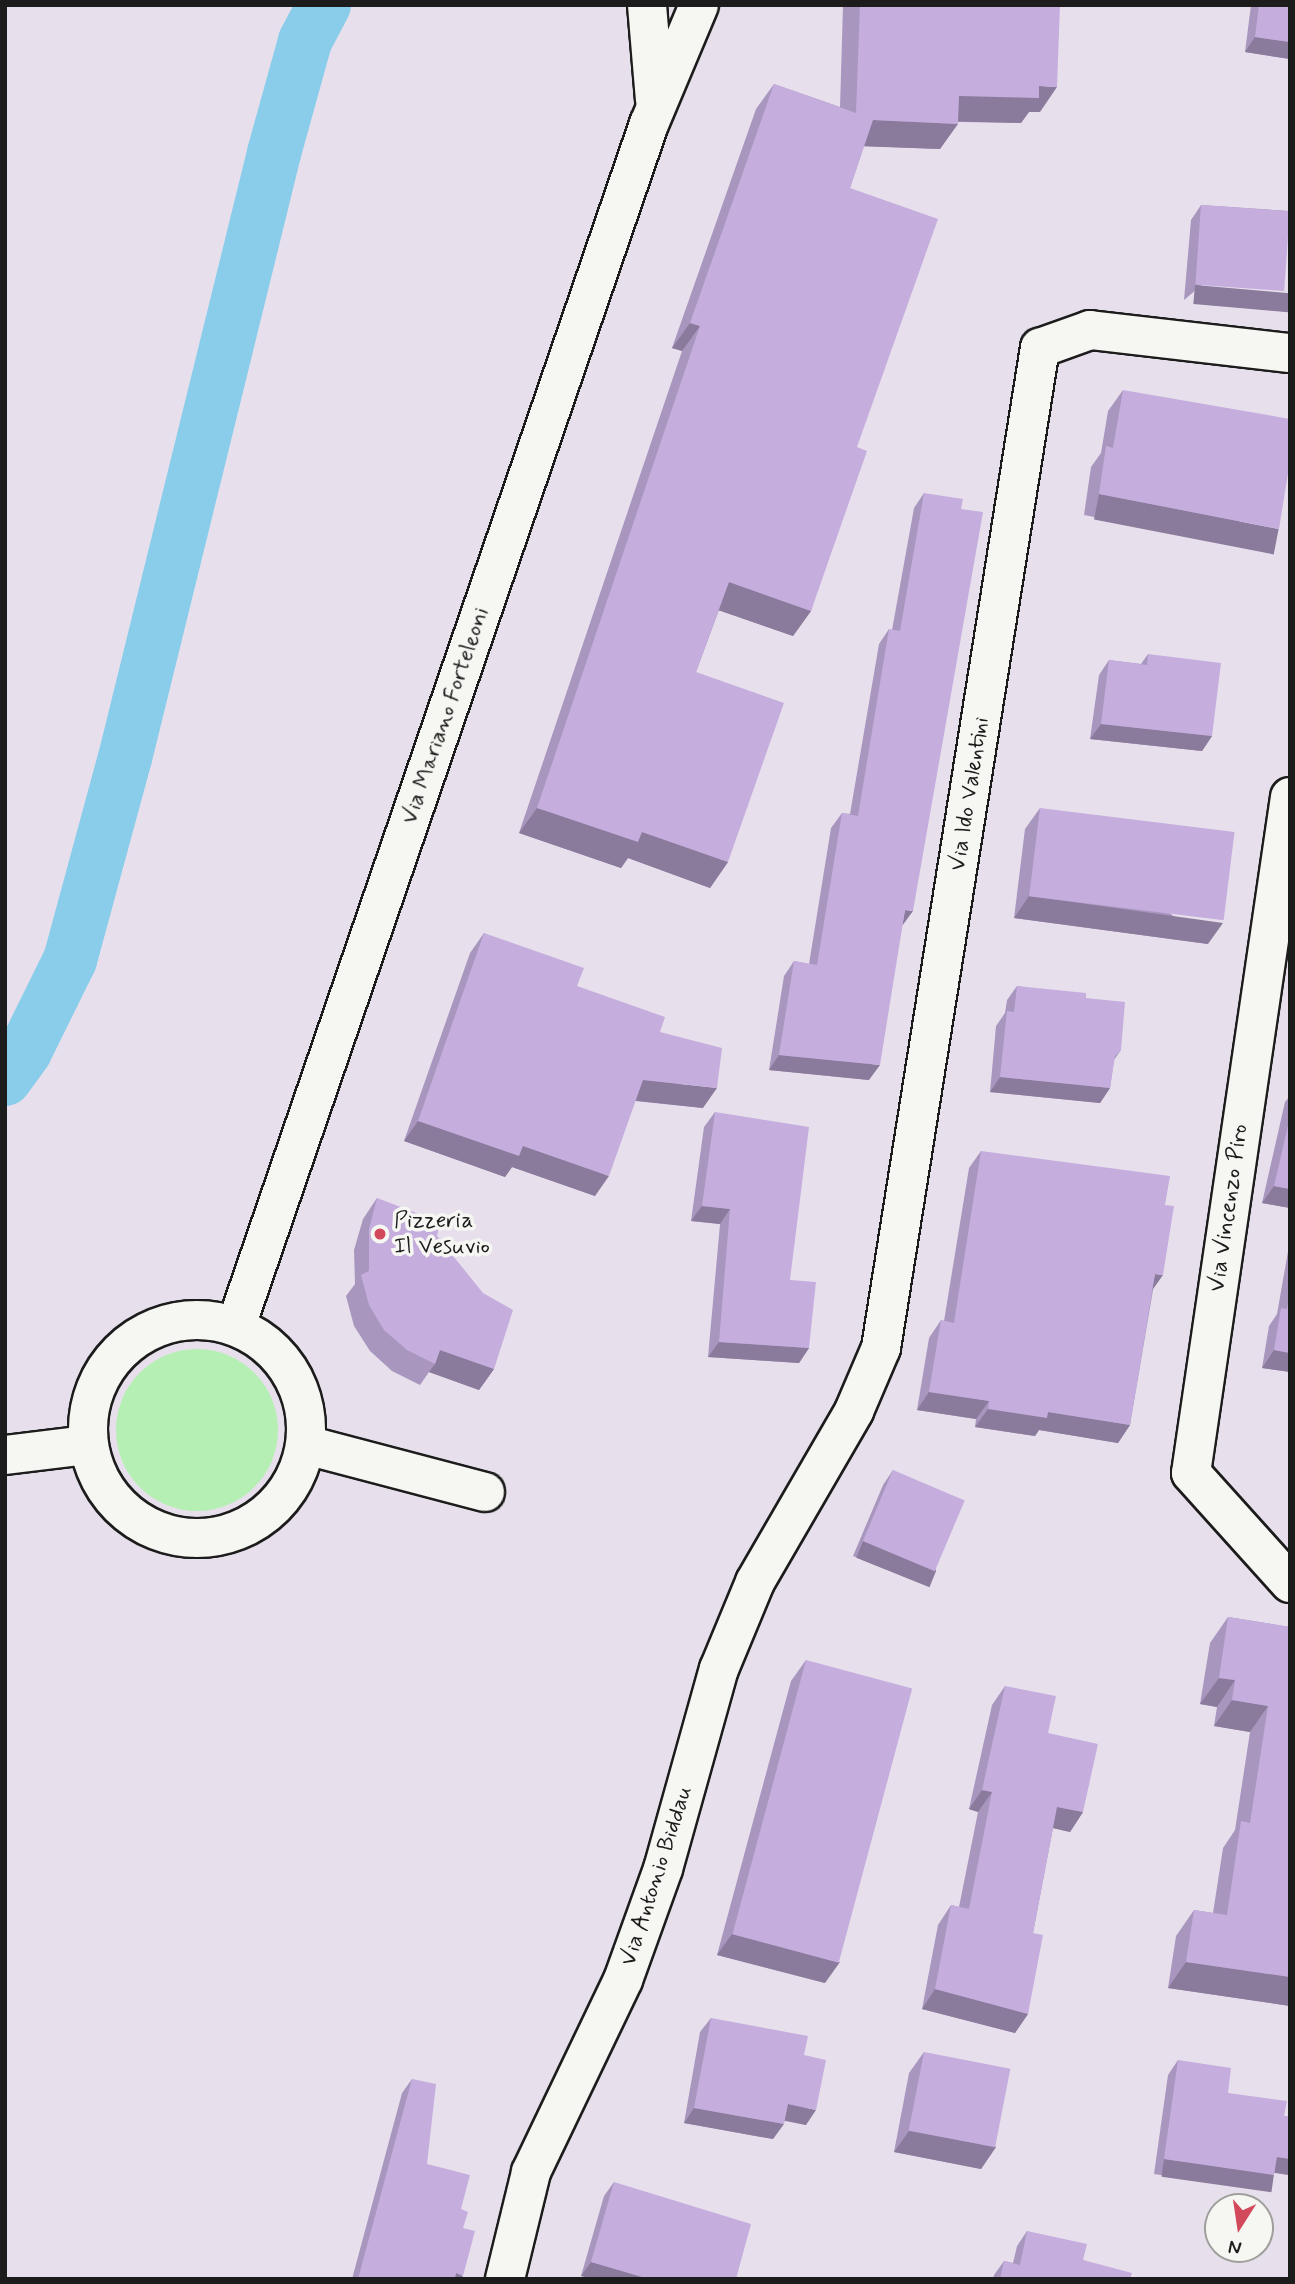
<!DOCTYPE html>
<style>
body{margin:0}
#map{position:relative;width:1295px;height:2284px;overflow:hidden;background:#e7e0ec;font-family:Mynerve,sans-serif}
div>[style]{position:absolute}
.green>*{inset:0;background:#b5efb3}
.round{border-radius:50%}
.canal>*{height:54px;margin:-27px;padding:0 27px;transform-origin:27px;border-radius:27px;background:#8acdeb}
.roads{filter:drop-shadow(2px 0 #1c1c1c) drop-shadow(-2px 0 #1c1c1c) drop-shadow(0 2px #1c1c1c) drop-shadow(0 -2px #1c1c1c)}
.street>*{height:38px;margin:-19px;padding:0 19px;transform-origin:19px;border-radius:19px;background:#f6f6f2}
.secondary>*{height:38px;margin:-19px;padding:0 19px;transform-origin:19px;border-radius:19px;background:#f6f6f2}
.secondary>.ring{margin:-19px;padding:0;box-sizing:content-box;background:none;border:38px solid #f6f6f2;border-radius:50%}
.wall>*{inset:0;background:#a996bf}
.shaded-wall>*{inset:0;background:#8a7a9b;transform-origin:0 0}
.building>*{inset:0;background:#c5aede;transform-origin:0 0}
.dots>*{width:19px;height:19px;translate:-50% -50%;box-sizing:border-box;border:4px solid #f6f6f2;border-radius:50%}
span{translate:-50% -50%;white-space:nowrap;text-align:center;line-height:1.15;-webkit-text-stroke:7px #f6f6f2;paint-order:stroke}
.street-label{font-size:23px;color:#1c1c1c}
.poi-label{font-size:23px;color:#1c1c1c}
.left{translate:0 -50%;text-align:left}
.frame{position:absolute;inset:0;border:7px solid #1c1c1c;pointer-events:none}
.north{position:absolute;left:1204px;top:2193px;width:70px;height:70px;box-sizing:border-box;background:#f6f6f2;border:2px solid #9f9f9c;border-radius:50%;rotate:192deg;font-size:19px;font-weight:700;line-height:28px;text-align:center;color:#1c1c1c}
.north::after{content:'';display:block;margin:auto;width:24px;height:32px;background:#d1495b;clip-path:polygon(50% 0,100% 100%,50% 72%,0 100%)}
</style>
<div id="map">
<div class="green">
<i class="round" style="left:116px;top:1349px;width:162px;height:162px"></i>
</div>
<div class="canal">
<i style="left:5px;top:1079px;width:34px;rotate:-54deg"></i>
<i style="left:25px;top:1051px;width:102px;rotate:-63.7deg"></i>
<i style="left:70px;top:960px;width:209px;rotate:-74.8deg"></i>
<i style="left:125px;top:758px;width:623px;rotate:-76.16deg"></i>
<i style="left:274px;top:153px;width:116px;rotate:-74.5deg"></i>
<i style="left:305px;top:41px;width:41px;rotate:-62.2deg"></i>
</div>
<div class="roads">
<div class="street">
<i style="left:1290px;top:797px;width:683px;rotate:98.33deg"></i>
<i style="left:1191px;top:1473px;width:148px;rotate:48deg"></i>
<i style="left:306px;top:1445px;width:185px;rotate:14.7deg"></i>
<i style="left:505px;top:2279px;width:110px;rotate:-76.3deg"></i>
<i style="left:531px;top:2172px;width:213px;rotate:-64.4deg"></i>
<i style="left:623px;top:1980px;width:118px;rotate:-70.2deg"></i>
<i style="left:663px;top:1869px;width:208px;rotate:-74.4deg"></i>
<i style="left:719px;top:1669px;width:94px;rotate:-67.5deg"></i>
<i style="left:755px;top:1582px;width:198px;rotate:-59.9deg"></i>
<i style="left:854px;top:1411px;width:69px;rotate:-66.8deg"></i>
<i style="left:881px;top:1348px;width:1013px;rotate:-80.97deg"></i>
<i style="left:1040px;top:348px;width:53px;rotate:-19.8deg"></i>
<i style="left:1090px;top:330px;width:201px;rotate:6.6deg"></i>
</div>
<div class="secondary">
<i style="left:647px;top:5px;width:95px;rotate:85.2deg"></i>
<i class="ring" style="left:88px;top:1320px;width:180px;height:180px"></i>
<i style="left:236px;top:1326px;width:1271px;rotate:-71.04deg"></i>
<i style="left:649px;top:124px;width:129px;rotate:-67.2deg"></i>
<i style="left:5px;top:1455px;width:83px;rotate:-7deg"></i>
</div>
</div>
<div class="wall">
<i style="clip-path:polygon(843px 5px,1060px 5px,1040px 112px,1029px 112px,1021px 123px,958px 122px,940px 149px,864px 146px,850px 188px,857px 447px,811px 611px,793px 636px,719px 610px,696px 672px,728px 862px,710px 888px,628px 858px,621px 868px,519px 833px,682px 351px,672px 348px,756px 109px,774px 84px,840px 107px)"></i>
<i style="clip-path:polygon(1251px 5px,1290px 5px,1290px 59px,1245px 52px)"></i>
<i style="clip-path:polygon(1201px 205px,1290px 211px,1184px 300px,1191px 220px)"></i>
<i style="clip-path:polygon(1123px 390px,1265px 550px,1084px 515px,1091px 467px,1101px 453px,1108px 411px)"></i>
<i style="clip-path:polygon(924px 493px,902px 926px,869px 1080px,769px 1070px,784px 976px,794px 961px,809px 964px,831px 828px,842px 813px,850px 814px,879px 644px,889px 629px,892px 630px,914px 508px)"></i>
<i style="clip-path:polygon(1148px 654px,1212px 736px,1202px 751px,1090px 739px,1099px 675px,1109px 660px,1141px 664px)"></i>
<i style="clip-path:polygon(1040px 808px,1208px 944px,1014px 918px,1025px 829px)"></i>
<i style="clip-path:polygon(484px 933px,577px 986px,703px 1108px,635px 1101px,595px 1196px,512px 1167px,505px 1177px,404px 1141px,470px 953px)"></i>
<i style="clip-path:polygon(1017px 986px,1086px 998px,1121px 1050px,1114px 1060px,1110px 1088px,1100px 1103px,990px 1092px,996px 1026px,1005px 1013px,1007px 1000px)"></i>
<i style="clip-path:polygon(1290px 1096px,1290px 1208px,1262px 1203px,1285px 1102px)"></i>
<i style="clip-path:polygon(715px 1112px,790px 1280px,809px 1348px,799px 1363px,708px 1357px,720px 1224px,691px 1221px,704px 1127px)"></i>
<i style="clip-path:polygon(981px 1151px,1153px 1290px,1130px 1425px,1118px 1443px,1039px 1430px,1035px 1436px,975px 1427px,976px 1419px,917px 1410px,929px 1338px,941px 1320px,944px 1321px,969px 1168px)"></i>
<i style="clip-path:polygon(377px 1198px,437px 1236px,494px 1369px,479px 1390px,429px 1372px,420px 1385px,392px 1371px,370px 1351px,354px 1326px,346px 1296px,355px 1284px,354px 1250px,363px 1219px)"></i>
<i style="clip-path:polygon(1290px 1240px,1290px 1372px,1262px 1368px,1269px 1326px,1277px 1314px)"></i>
<i style="clip-path:polygon(893px 1470px,936px 1570px,925px 1585px,853px 1556px,883px 1485px)"></i>
<i style="clip-path:polygon(1228px 1617px,1290px 1627px,1290px 2006px,1168px 1988px,1176px 1936px,1194px 1910px,1213px 1913px,1223px 1848px,1235px 1830px,1250px 1732px,1214px 1726px,1217px 1707px,1200px 1704px,1210px 1643px)"></i>
<i style="clip-path:polygon(806px 1660px,825px 1983px,717px 1955px,791px 1681px)"></i>
<i style="clip-path:polygon(1005px 1686px,1048px 1733px,1083px 1812px,1070px 1832px,1053px 1828px,1033px 1933px,1028px 2014px,1015px 2033px,922px 2009px,938px 1925px,951px 1905px,959px 1907px,978px 1812px,969px 1809px,992px 1705px)"></i>
<i style="clip-path:polygon(711px 2018px,804px 2055px,806px 2125px,785px 2121px,773px 2139px,684px 2123px,700px 2032px)"></i>
<i style="clip-path:polygon(924px 2052px,996px 2147px,981px 2169px,894px 2152px,909px 2073px)"></i>
<i style="clip-path:polygon(1178px 2060px,1228px 2093px,1284px 2116px,1290px 2117px,1289px 2175px,1274px 2173px,1264px 2190px,1154px 2174px,1168px 2075px)"></i>
<i style="clip-path:polygon(412px 2079px,427px 2164px,461px 2209px,463px 2228px,461px 2279px,352px 2279px,402px 2093px)"></i>
<i style="clip-path:polygon(614px 2182px,736px 2279px,581px 2276px,604px 2196px)"></i>
<i style="clip-path:polygon(1027px 2231px,1083px 2260px,1130px 2279px,993px 2279px,994px 2275px,1004px 2261px,1013px 2263px,1017px 2246px)"></i>
</div>
<div class="shaded-wall">
<i style="clip-path:polygon(1255px 37px,1290px 42px,1290px 59px,1245px 52px)"></i>
<i style="clip-path:polygon(1039px 86px,1057px 87px,1040px 112px,1029px 112px,1021px 123px,941px 121px,959px 96px)"></i>
<i style="clip-path:polygon(873px 120px,958px 124px,940px 149px,856px 146px)"></i>
<i style="left:1195px;top:285px;width:95px;height:19px;rotate:5deg"></i>
<i style="clip-path:polygon(690px 323px,700px 326px,682px 351px,672px 348px)"></i>
<i style="left:1099px;top:494px;width:183px;height:26px;rotate:11deg"></i>
<i style="clip-path:polygon(729px 582px,811px 611px,793px 636px,712px 608px)"></i>
<i style="clip-path:polygon(1101px 724px,1212px 736px,1202px 751px,1090px 739px)"></i>
<i style="clip-path:polygon(537px 808px,642px 832px,728px 862px,710px 888px,628px 858px,621px 868px,519px 833px)"></i>
<i style="clip-path:polygon(1029px 896px,1223px 923px,1208px 944px,1014px 918px)"></i>
<i style="clip-path:polygon(905px 910px,913px 911px,902px 926px)"></i>
<i style="clip-path:polygon(779px 1055px,880px 1065px,869px 1080px,769px 1070px)"></i>
<i style="clip-path:polygon(1000px 1077px,1110px 1088px,1100px 1103px,990px 1092px)"></i>
<i style="clip-path:polygon(643px 1080px,717px 1088px,703px 1108px,629px 1100px)"></i>
<i style="clip-path:polygon(418px 1121px,523px 1146px,609px 1176px,595px 1196px,512px 1167px,505px 1177px,404px 1141px)"></i>
<i style="clip-path:polygon(1274px 1186px,1290px 1189px,1290px 1208px,1262px 1203px)"></i>
<i style="clip-path:polygon(702px 1206px,730px 1209px,720px 1224px,691px 1221px)"></i>
<i style="clip-path:polygon(1155px 1274px,1163px 1275px,1151px 1292px)"></i>
<i style="clip-path:polygon(719px 1342px,809px 1348px,799px 1363px,708px 1357px)"></i>
<i style="clip-path:polygon(440px 1350px,494px 1369px,479px 1390px,429px 1372px,435px 1364px)"></i>
<i style="clip-path:polygon(1274px 1350px,1290px 1353px,1290px 1372px,1262px 1368px)"></i>
<i style="clip-path:polygon(929px 1392px,989px 1401px,976px 1419px,917px 1410px)"></i>
<i style="clip-path:polygon(988px 1409px,1048px 1412px,1130px 1425px,1118px 1443px,1039px 1430px,1035px 1436px,975px 1427px)"></i>
<i style="left:863px;top:1541px;width:79px;height:18px;rotate:22deg"></i>
<i style="clip-path:polygon(1219px 1678px,1235px 1680px,1217px 1707px,1200px 1704px)"></i>
<i style="clip-path:polygon(1232px 1700px,1268px 1706px,1250px 1732px,1214px 1726px)"></i>
<i style="clip-path:polygon(982px 1790px,992px 1792px,978px 1812px,969px 1809px)"></i>
<i style="clip-path:polygon(1057px 1807px,1083px 1812px,1070px 1832px,1044px 1826px)"></i>
<i style="clip-path:polygon(732px 1934px,840px 1962px,825px 1983px,717px 1955px)"></i>
<i style="clip-path:polygon(1186px 1962px,1290px 1977px,1290px 2006px,1168px 1988px)"></i>
<i style="clip-path:polygon(935px 1989px,1028px 2014px,1015px 2033px,922px 2009px)"></i>
<i style="clip-path:polygon(788px 2104px,816px 2110px,806px 2125px,778px 2119px)"></i>
<i style="clip-path:polygon(694px 2108px,784px 2124px,773px 2139px,684px 2123px)"></i>
<i style="clip-path:polygon(909px 2131px,996px 2147px,981px 2169px,894px 2152px)"></i>
<i style="clip-path:polygon(1277px 2157px,1290px 2159px,1289px 2175px,1266px 2171px)"></i>
<i style="left:1164px;top:2159px;width:111px;height:18px;rotate:8deg"></i>
<i style="clip-path:polygon(591px 2262px,649px 2279px,592px 2279px,581px 2276px)"></i>
<i style="clip-path:polygon(456px 2273px,463px 2276px,461px 2279px,453px 2279px)"></i>
</div>
<div class="building">
<i style="clip-path:polygon(860px 5px,1060px 5px,1057px 87px,1039px 86px,1039px 98px,959px 96px,958px 124px,873px 120px,850px 188px,938px 219px,857px 447px,867px 451px,811px 611px,729px 582px,696px 672px,784px 703px,728px 862px,642px 832px,638px 842px,537px 808px,700px 326px,690px 323px,774px 84px,856px 113px)"></i>
<i style="clip-path:polygon(1259px 5px,1290px 5px,1290px 42px,1255px 37px)"></i>
<i style="left:1201px;top:205px;width:89px;height:80px;rotate:4deg"></i>
<i style="clip-path:polygon(1123px 390px,1290px 419px,1290px 461px,1279px 529px,1099px 494px,1106px 446px,1113px 448px)"></i>
<i style="clip-path:polygon(924px 493px,963px 499px,961px 509px,983px 512px,913px 911px,905px 910px,880px 1065px,779px 1055px,794px 961px,817px 965px,842px 813px,858px 816px,889px 629px,900px 631px)"></i>
<i style="clip-path:polygon(1148px 654px,1221px 663px,1212px 736px,1101px 724px,1109px 660px,1147px 665px)"></i>
<i style="left:1040px;top:808px;width:196px;height:89px;rotate:7deg"></i>
<i style="clip-path:polygon(484px 933px,584px 968px,577px 986px,665px 1017px,660px 1032px,722px 1048px,717px 1088px,643px 1080px,609px 1176px,523px 1146px,519px 1156px,418px 1121px)"></i>
<i style="clip-path:polygon(1017px 986px,1086px 993px,1086px 998px,1125px 1002px,1121px 1050px,1115px 1056px,1110px 1088px,1000px 1077px,1007px 1011px,1014px 1012px)"></i>
<i style="clip-path:polygon(715px 1112px,809px 1127px,790px 1280px,816px 1282px,809px 1348px,719px 1342px,730px 1209px,702px 1206px)"></i>
<i style="clip-path:polygon(1290px 1117px,1290px 1189px,1274px 1186px)"></i>
<i style="clip-path:polygon(981px 1151px,1170px 1176px,1165px 1205px,1174px 1206px,1163px 1275px,1155px 1274px,1130px 1425px,1048px 1412px,1047px 1418px,988px 1409px,989px 1401px,929px 1392px,941px 1320px,954px 1323px)"></i>
<i style="clip-path:polygon(377px 1198px,440px 1222px,437px 1236px,483px 1293px,513px 1310px,494px 1369px,440px 1350px,435px 1364px,407px 1350px,384px 1330px,369px 1305px,361px 1275px,369px 1271px,369px 1229px)"></i>
<i style="clip-path:polygon(1290px 1291px,1290px 1353px,1274px 1350px,1281px 1308px,1287px 1309px)"></i>
<i style="left:893px;top:1470px;width:78px;height:77px;rotate:23deg"></i>
<i style="clip-path:polygon(1228px 1617px,1290px 1627px,1290px 1977px,1186px 1962px,1194px 1910px,1227px 1915px,1241px 1821px,1250px 1823px,1268px 1706px,1232px 1700px,1235px 1680px,1219px 1678px)"></i>
<i style="left:806px;top:1660px;width:110px;height:284px;rotate:15deg"></i>
<i style="clip-path:polygon(1005px 1686px,1056px 1696px,1048px 1733px,1098px 1744px,1083px 1812px,1057px 1807px,1033px 1933px,1043px 1935px,1028px 2014px,935px 1989px,951px 1905px,969px 1909px,992px 1792px,982px 1790px)"></i>
<i style="clip-path:polygon(711px 2018px,808px 2036px,804px 2055px,826px 2060px,816px 2110px,788px 2104px,784px 2124px,694px 2108px)"></i>
<i style="left:924px;top:2052px;width:88px;height:80px;rotate:11deg"></i>
<i style="clip-path:polygon(1178px 2060px,1231px 2068px,1228px 2093px,1287px 2101px,1284px 2116px,1290px 2117px,1290px 2159px,1277px 2157px,1274px 2175px,1164px 2159px)"></i>
<i style="clip-path:polygon(412px 2079px,436px 2084px,427px 2164px,470px 2175px,461px 2209px,468px 2212px,463px 2228px,475px 2231px,463px 2276px,456px 2273px,455px 2279px,358px 2279px)"></i>
<i style="clip-path:polygon(614px 2182px,751px 2224px,736px 2279px,649px 2279px,591px 2262px)"></i>
<i style="clip-path:polygon(1027px 2231px,1087px 2244px,1083px 2260px,1132px 2273px,1130px 2279px,1000px 2279px,1004px 2261px,1020px 2265px)"></i>
</div>
<div class="dots">
<i style="left:380px;top:1234px;background:#d1495b"></i>
</div>
<div class="street-label">
<span style="left:446px;top:716px;rotate:-71deg">Via Mariano Forteleoni</span>
<span style="left:970px;top:794px;rotate:-81deg">Via Ido Valentini</span>
<span style="left:1229px;top:1208px;rotate:-82deg">Via Vincenzo Piro</span>
<span style="left:657px;top:1876px;rotate:-72deg">Via Antonio Biddau</span>
</div>
<div class="poi-label">
<span class="left" style="left:394px;top:1234px">Pizzeria<br>Il Vesuvio</span>
</div>
<div class="frame"></div>
<div class="north">N</div>
</div>
